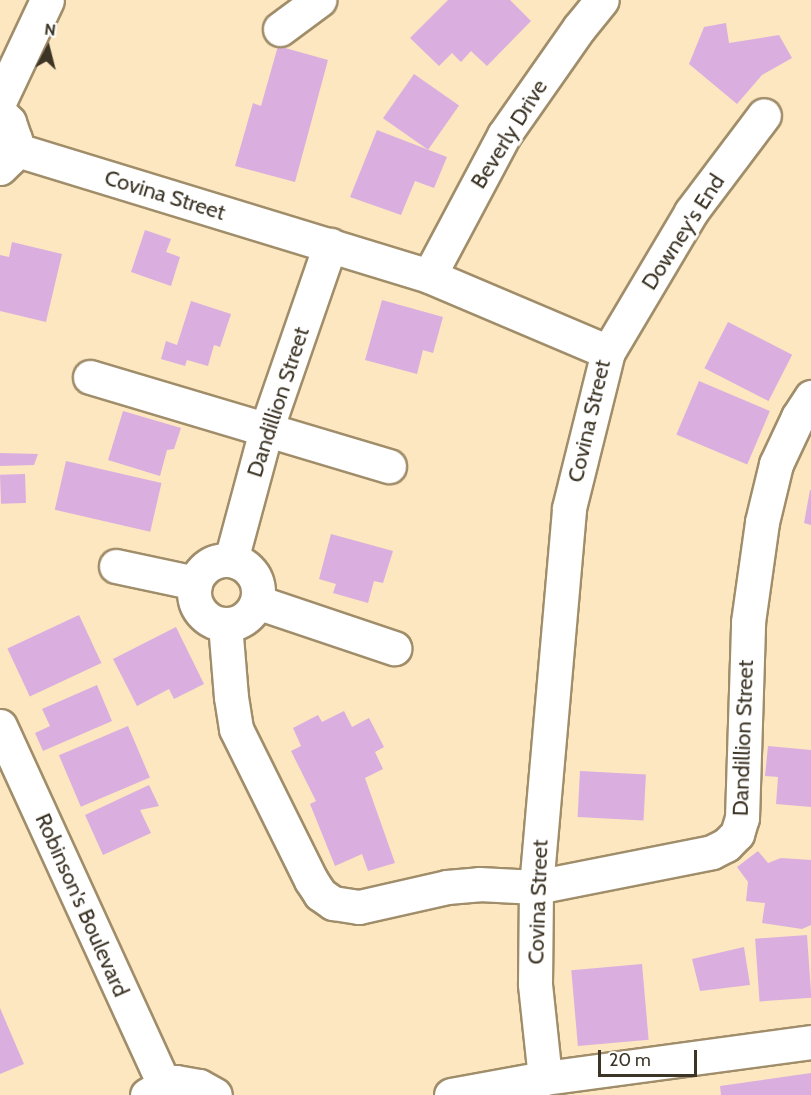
<!DOCTYPE html>
<style>
body{margin:0}
#map{position:relative;width:811px;height:1095px;overflow:hidden;background:#fce7c1;font-family:Cabin,sans-serif}
div>[style]{position:absolute}
.building>*{inset:0;background:#daafdf;transform-origin:0 0}
.roads{filter:drop-shadow(2px 0 #a08d6a) drop-shadow(-2px 0 #a08d6a) drop-shadow(0 2px #a08d6a) drop-shadow(0 -2px #a08d6a)}
.street>*{height:33px;margin:-16.5px;padding:0 16.5px;transform-origin:16.5px;border-radius:16.5px;background:#fff}
.street>.ring{margin:-16.5px;padding:0;box-sizing:content-box;background:none;border:33px solid #fff;border-radius:50%}
span{translate:-50% -50%;white-space:nowrap;text-align:center;line-height:1.15;-webkit-text-stroke:5px #fff;paint-order:stroke}
.street-label{font-size:22px;color:#3c3425}
.north{position:absolute;left:18px;top:18px;width:60px;height:60px;-webkit-text-stroke:4px #fff;paint-order:stroke;rotate:7deg;font-size:16px;font-weight:700;line-height:24px;text-align:center;color:#3c3425}
.north::after{content:'';display:block;margin:auto;width:21px;height:27px;background:#3c3425;clip-path:polygon(50% 0,100% 100%,50% 72%,0 100%)}
.scale{position:absolute;left:598px;top:1050px;width:99px;height:27px;box-sizing:border-box;border:3px solid #3c3425;border-top:0;padding-left:8px;font-size:18px;line-height:21px;white-space:nowrap;color:#3c3425;-webkit-text-stroke:4px #fff;paint-order:stroke}
</style>
<div id="map">
<div class="building">
<i style="clip-path:polygon(448px 0,510px 0,531px 21px,487px 66px,471px 51px,461px 62px,452px 53px,439px 66px,410px 38px)"></i>
<i style="clip-path:polygon(726px 23px,729px 43px,779px 35px,792px 58px,762px 75px,737px 104px,689px 64px,704px 27px)"></i>
<i style="clip-path:polygon(278px 46px,328px 60px,295px 182px,235px 166px,253px 103px,261px 106px)"></i>
<i style="left:414px;top:74px;width:55px;height:54px;rotate:35deg"></i>
<i style="clip-path:polygon(377px 130px,447px 157px,434px 188px,415px 181px,401px 215px,350px 197px)"></i>
<i style="clip-path:polygon(145px 230px,171px 239px,166px 252px,180px 257px,171px 286px,131px 272px)"></i>
<i style="clip-path:polygon(12px 242px,62px 254px,46px 322px,0 311px,0 255px,9px 257px)"></i>
<i style="clip-path:polygon(382px 300px,443px 317px,433px 353px,423px 350px,417px 374px,365px 360px)"></i>
<i style="clip-path:polygon(191px 301px,231px 314px,220px 347px,214px 345px,208px 366px,187px 360px,185px 366px,161px 359px,166px 341px,177px 345px)"></i>
<i style="left:728px;top:322px;width:72px;height:52px;rotate:27deg"></i>
<i style="left:699px;top:381px;width:77px;height:58px;rotate:23deg"></i>
<i style="clip-path:polygon(123px 411px,181px 428px,174px 449px,167px 450px,160px 476px,108px 460px)"></i>
<i style="clip-path:polygon(0 453px,38px 454px,34px 465px,0 466px)"></i>
<i style="left:66px;top:461px;width:98px;height:50px;rotate:13deg"></i>
<i style="left:25px;top:474px;width:29px;height:25px;rotate:88deg"></i>
<i style="clip-path:polygon(810px 490px,811px 490px,811px 525px,804px 523px)"></i>
<i style="clip-path:polygon(331px 534px,393px 551px,383px 583px,374px 581px,368px 603px,333px 593px,336px 584px,319px 579px)"></i>
<i style="left:79px;top:615px;width:53px;height:79px;rotate:65deg"></i>
<i style="clip-path:polygon(176px 627px,204px 684px,174px 699px,169px 689px,137px 706px,113px 659px)"></i>
<i style="clip-path:polygon(97px 685px,112px 721px,43px 751px,35px 733px,50px 726px,42px 709px)"></i>
<i style="clip-path:polygon(344px 711px,352px 727px,369px 718px,384px 747px,375px 752px,383px 769px,365px 778px,395px 863px,368px 871px,362px 854px,335px 866px,310px 804px,316px 801px,291px 751px,301px 746px,293px 728px,318px 715px,322px 722px)"></i>
<i style="left:128px;top:726px;width:56px;height:75px;rotate:67deg"></i>
<i style="clip-path:polygon(768px 746px,811px 750px,811px 807px,776px 804px,778px 777px,765px 776px)"></i>
<i style="left:580px;top:771px;width:66px;height:46px;rotate:3deg"></i>
<i style="clip-path:polygon(149px 785px,159px 806px,140px 810px,151px 833px,103px 855px,85px 815px)"></i>
<i style="clip-path:polygon(758px 851px,768px 863px,781px 858px,811px 860px,811px 925px,802px 929px,762px 923px,765px 903px,746px 901px,748px 882px,737px 867px)"></i>
<i style="left:807px;top:935px;width:63px;height:52px;rotate:86deg"></i>
<i style="clip-path:polygon(744px 947px,750px 985px,700px 991px,692px 959px)"></i>
<i style="left:642px;top:964px;width:76px;height:71px;rotate:85deg"></i>
<i style="clip-path:polygon(0 1008px,24px 1064px,0 1074px)"></i>
<i style="clip-path:polygon(811px 1073px,811px 1095px,721px 1095px,720px 1086px)"></i>
</div>
<div class="roads">
<div class="street">
<i style="left:280px;top:29px;width:49px;rotate:-36.6deg"></i>
<i style="left:0;top:100px;width:110px;rotate:-64.8deg"></i>
<i style="left:0;top:113px;width:13px;rotate:45deg"></i>
<i style="left:9px;top:122px;width:18px;rotate:71deg"></i>
<i style="left:15px;top:139px;width:20px;rotate:105deg"></i>
<i style="left:10px;top:158px;width:14px;rotate:135deg"></i>
<i style="left:14px;top:149px;width:434px;rotate:17deg"></i>
<i style="left:429px;top:276px;width:194px;rotate:23deg"></i>
<i style="left:429px;top:276px;width:160px;rotate:-62deg"></i>
<i style="left:504px;top:135px;width:131px;rotate:-55deg"></i>
<i style="left:579px;top:28px;width:36px;rotate:-51deg"></i>
<i style="left:90px;top:377px;width:312px;rotate:16.6deg"></i>
<i style="left:231px;top:560px;width:135px;rotate:-74.9deg"></i>
<i style="left:266px;top:430px;width:196px;rotate:-70.9deg"></i>
<i class="ring" style="left:194px;top:560px;width:31px;height:31px"></i>
<i style="left:116px;top:566px;width:81px;rotate:12.1deg"></i>
<i style="left:257px;top:602px;width:145px;rotate:18.6deg"></i>
<i style="left:225px;top:624px;width:73px;rotate:85.3deg"></i>
<i style="left:231px;top:697px;width:32px;rotate:81deg"></i>
<i style="left:236px;top:729px;width:169px;rotate:63.6deg"></i>
<i style="left:311px;top:880px;width:17px;rotate:57deg"></i>
<i style="left:320px;top:894px;width:16px;rotate:35deg"></i>
<i style="left:333px;top:903px;width:26px;rotate:9deg"></i>
<i style="left:359px;top:907px;width:90px;rotate:-12.8deg"></i>
<i style="left:447px;top:887px;width:32px;rotate:-5deg"></i>
<i style="left:479px;top:884px;width:57px;rotate:3deg"></i>
<i style="left:536px;top:887px;width:179px;rotate:-11.2deg"></i>
<i style="left:712px;top:852px;width:16px;rotate:-27deg"></i>
<i style="left:726px;top:845px;width:16px;rotate:-45deg"></i>
<i style="left:737px;top:834px;width:17px;rotate:-73deg"></i>
<i style="left:742px;top:818px;width:196px;rotate:-88.2deg"></i>
<i style="left:748px;top:622px;width:101px;rotate:-82deg"></i>
<i style="left:762px;top:522px;width:60px;rotate:-76.4deg"></i>
<i style="left:776px;top:464px;width:52px;rotate:-64.9deg"></i>
<i style="left:798px;top:417px;width:24px;rotate:-57deg"></i>
<i style="left:0;top:726px;width:395px;rotate:65.4deg"></i>
<i style="left:545px;top:1078px;width:95px;rotate:-96.1deg"></i>
<i style="left:535px;top:984px;width:97px;rotate:-89.4deg"></i>
<i style="left:536px;top:887px;width:380px;rotate:-85deg"></i>
<i style="left:569px;top:508px;width:161px;rotate:-76deg"></i>
<i style="left:608px;top:352px;width:163px;rotate:-59.3deg"></i>
<i style="left:691px;top:212px;width:121px;rotate:-53deg"></i>
<i style="left:147px;top:1095px;width:20px;rotate:-30deg"></i>
<i style="left:164px;top:1085px;width:12px;rotate:-14deg"></i>
<i style="left:176px;top:1082px;width:23px;rotate:10deg"></i>
<i style="left:199px;top:1086px;width:18px;rotate:29deg"></i>
<i style="left:451px;top:1095px;width:96px;rotate:-10.3deg"></i>
<i style="left:545px;top:1078px;width:268px;rotate:-7.7deg"></i>
</div>
</div>
<div class="street-label">
<span style="left:509px;top:134px;rotate:-58deg">Beverly Drive</span>
<span style="left:165px;top:195px;rotate:17deg">Covina Street</span>
<span style="left:683px;top:232px;rotate:-57deg">Downey's End</span>
<span style="left:278px;top:402px;rotate:-72deg">Dandillion Street</span>
<span style="left:589px;top:421px;rotate:-77deg">Covina Street</span>
<span style="left:743px;top:738px;rotate:-88deg">Dandillion Street</span>
<span style="left:538px;top:902px;rotate:-88deg">Covina Street</span>
<span style="left:82px;top:905px;rotate:66deg">Robinson's Boulevard</span>
</div>
<div class="north">N</div>
<div class="scale">20 m</div>
</div>
